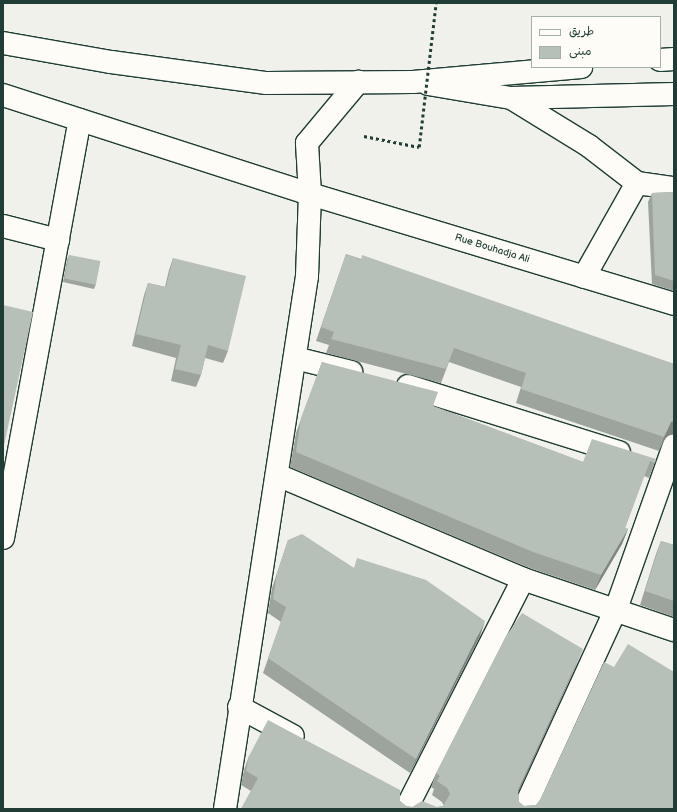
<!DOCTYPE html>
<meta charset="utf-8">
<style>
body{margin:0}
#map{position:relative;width:677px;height:812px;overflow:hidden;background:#f0f1eb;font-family:"Balsamiq Sans","Playpen Sans Arabic",sans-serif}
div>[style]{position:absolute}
.path>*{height:2.5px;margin-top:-1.25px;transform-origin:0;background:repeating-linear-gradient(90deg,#1f3d34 0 3px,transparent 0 6px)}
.roads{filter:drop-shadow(1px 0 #1f3d34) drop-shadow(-1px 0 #1f3d34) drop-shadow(0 1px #1f3d34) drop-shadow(0 -1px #1f3d34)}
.minor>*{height:22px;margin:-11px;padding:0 11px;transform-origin:11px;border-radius:11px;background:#fdfcf7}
.major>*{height:22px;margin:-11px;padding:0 11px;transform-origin:11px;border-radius:11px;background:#fdfcf7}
.highway>*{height:22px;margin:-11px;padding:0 11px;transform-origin:11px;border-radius:11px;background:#fdfcf7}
.path-bridge>*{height:2.5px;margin-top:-1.25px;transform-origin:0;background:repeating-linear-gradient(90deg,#1f3d34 0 3px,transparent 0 6px)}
.wall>*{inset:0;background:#9da49e}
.shaded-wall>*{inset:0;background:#7f8681}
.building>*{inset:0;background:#b6bfb8;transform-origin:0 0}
span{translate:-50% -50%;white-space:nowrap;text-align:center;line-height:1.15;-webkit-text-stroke:3.5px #fdfcf7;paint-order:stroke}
.street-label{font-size:10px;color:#1f3d34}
.frame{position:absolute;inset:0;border:4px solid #1f3d34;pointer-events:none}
.legend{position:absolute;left:531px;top:16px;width:130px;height:52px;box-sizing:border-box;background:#fdfcf7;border:1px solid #a4b0a9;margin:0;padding:5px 7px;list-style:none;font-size:12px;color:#1f3d34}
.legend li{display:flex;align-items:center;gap:8px;height:20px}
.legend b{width:20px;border:1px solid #a4b0a9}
</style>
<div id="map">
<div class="path">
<i style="left:364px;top:136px;width:56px;rotate:11.3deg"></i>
</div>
<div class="roads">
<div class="minor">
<i style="left:511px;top:98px;width:92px;rotate:31.6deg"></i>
<i style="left:589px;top:146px;width:61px;rotate:37.6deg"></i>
<i style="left:637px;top:183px;width:37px;rotate:8deg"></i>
<i style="left:3px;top:226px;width:57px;rotate:14.3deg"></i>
<i style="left:584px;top:277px;width:108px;rotate:-60.6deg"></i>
<i style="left:295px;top:358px;width:58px;rotate:14deg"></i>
<i style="left:408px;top:386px;width:221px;rotate:17.4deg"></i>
<i style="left:277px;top:475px;width:267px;rotate:22.9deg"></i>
<i style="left:523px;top:579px;width:159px;rotate:18.7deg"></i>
<i style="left:3px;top:538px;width:425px;rotate:-79.6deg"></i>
<i style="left:239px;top:707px;width:61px;rotate:28.2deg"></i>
<i style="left:225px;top:809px;width:539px;rotate:-81.25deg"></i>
<i style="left:307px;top:276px;width:82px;rotate:-87.9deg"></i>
<i style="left:406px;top:809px;width:258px;rotate:-63deg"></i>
<i style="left:524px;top:809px;width:220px;rotate:-65.3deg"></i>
<i style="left:616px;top:609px;width:174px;rotate:-70.5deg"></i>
</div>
<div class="major">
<i style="left:428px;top:84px;width:84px;rotate:9.6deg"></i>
<i style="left:511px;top:98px;width:163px;rotate:-1.4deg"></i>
<i style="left:3px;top:95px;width:323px;rotate:17.9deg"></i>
<i style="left:310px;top:194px;width:380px;rotate:16.8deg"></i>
<i style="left:310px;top:194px;width:51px;rotate:-93.4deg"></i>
<i style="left:307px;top:143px;width:80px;rotate:-50.1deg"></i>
</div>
<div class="highway">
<i style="left:3px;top:43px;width:110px;rotate:10deg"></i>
<i style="left:111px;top:62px;width:157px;rotate:7.7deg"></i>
<i style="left:267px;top:83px;width:146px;rotate:-0.4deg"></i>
<i style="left:413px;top:82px;width:169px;rotate:-5.1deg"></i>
<i style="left:660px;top:60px;width:14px;rotate:-4deg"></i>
</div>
</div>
<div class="path-bridge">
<i style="left:419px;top:147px;width:145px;rotate:-83.3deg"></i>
</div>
<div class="wall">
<i style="clip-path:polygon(674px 192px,674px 291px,652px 284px,648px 202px,652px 193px)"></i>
<i style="clip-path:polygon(346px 254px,674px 364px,674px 434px,666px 436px,659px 451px,516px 403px,521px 387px,449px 362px,441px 383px,326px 353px,329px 345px,316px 341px)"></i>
<i style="clip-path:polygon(69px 255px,96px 284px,94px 289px,63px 282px,67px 260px)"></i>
<i style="clip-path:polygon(173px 258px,228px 351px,223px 363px,205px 358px,201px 375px,196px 387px,171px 381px,176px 358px,132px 346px,144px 295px,148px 283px,165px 287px,169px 270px)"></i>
<i style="clip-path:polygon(322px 362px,433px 406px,583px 462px,656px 459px,649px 478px,644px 476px,625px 528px,628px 529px,622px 544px,595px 590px,527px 567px,290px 467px,296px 433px)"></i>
<i style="clip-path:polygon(288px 540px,354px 568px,480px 636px,410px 773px,263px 673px,281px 622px,268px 613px,272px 588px)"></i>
<i style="clip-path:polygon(661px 541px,674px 545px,674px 617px,640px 605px,656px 554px)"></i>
<i style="clip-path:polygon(577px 663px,518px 792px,519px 802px,524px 806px,536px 805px,540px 800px,614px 667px,674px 809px,241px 809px,251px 791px,241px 785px,244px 770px,249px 756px,400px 801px,406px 806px,412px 807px,437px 807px,444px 806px,442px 802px,432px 795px,434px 789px,431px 787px,436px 773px)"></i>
</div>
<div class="shaded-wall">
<i style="clip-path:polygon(674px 421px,674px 434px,666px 436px,659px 451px,664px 437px,671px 422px)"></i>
<i style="clip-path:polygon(628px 529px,622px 544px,595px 590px,601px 575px)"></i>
<i style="clip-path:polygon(485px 621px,480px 636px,410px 773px,416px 759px)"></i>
<i style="clip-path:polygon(583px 649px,577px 663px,513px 804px,518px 790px)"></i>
</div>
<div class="building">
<i style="clip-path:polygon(674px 192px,674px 281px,655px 275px,652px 193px)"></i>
<i style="clip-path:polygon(346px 254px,361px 260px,362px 255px,674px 364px,674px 421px,671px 422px,664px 437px,521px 389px,526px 373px,454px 348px,446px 369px,331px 339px,334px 332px,321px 327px)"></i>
<i style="left:69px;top:255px;width:32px;height:24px;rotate:11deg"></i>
<i style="clip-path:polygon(173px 258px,246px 276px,228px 351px,208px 345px,201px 375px,175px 369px,181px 345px,136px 334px,148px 283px,166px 287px)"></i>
<i style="clip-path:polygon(3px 305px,33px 312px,3px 450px)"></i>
<i style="clip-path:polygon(322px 362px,438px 392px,433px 406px,583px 462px,592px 439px,656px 459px,655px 463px,650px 461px,625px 528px,628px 529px,601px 575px,533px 552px,296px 452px,301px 418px)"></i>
<i style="clip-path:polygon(302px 534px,354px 568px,357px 558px,426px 580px,485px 621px,416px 759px,268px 658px,286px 607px,273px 599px,277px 573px,288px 540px)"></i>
<i style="clip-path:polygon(661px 541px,674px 545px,674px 601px,645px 591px)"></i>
<i style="clip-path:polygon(522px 613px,583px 649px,518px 790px,519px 802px,524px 806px,536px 805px,540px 800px,604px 662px,614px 667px,628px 644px,674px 672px,674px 809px,241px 809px,258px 778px,246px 771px,249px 756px,268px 720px,400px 790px,400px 801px,406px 806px,412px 807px,422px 801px,437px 807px,443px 806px,450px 794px,447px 788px,437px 781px,440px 776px,436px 773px,506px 636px)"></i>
</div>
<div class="street-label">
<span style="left:492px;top:249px;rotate:17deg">Rue Bouhadja Ali</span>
</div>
<div class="frame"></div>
<ul class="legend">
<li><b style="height:5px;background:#fdfcf7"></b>طريق</li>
<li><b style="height:11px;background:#b6bfb8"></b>مبنى</li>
</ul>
</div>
